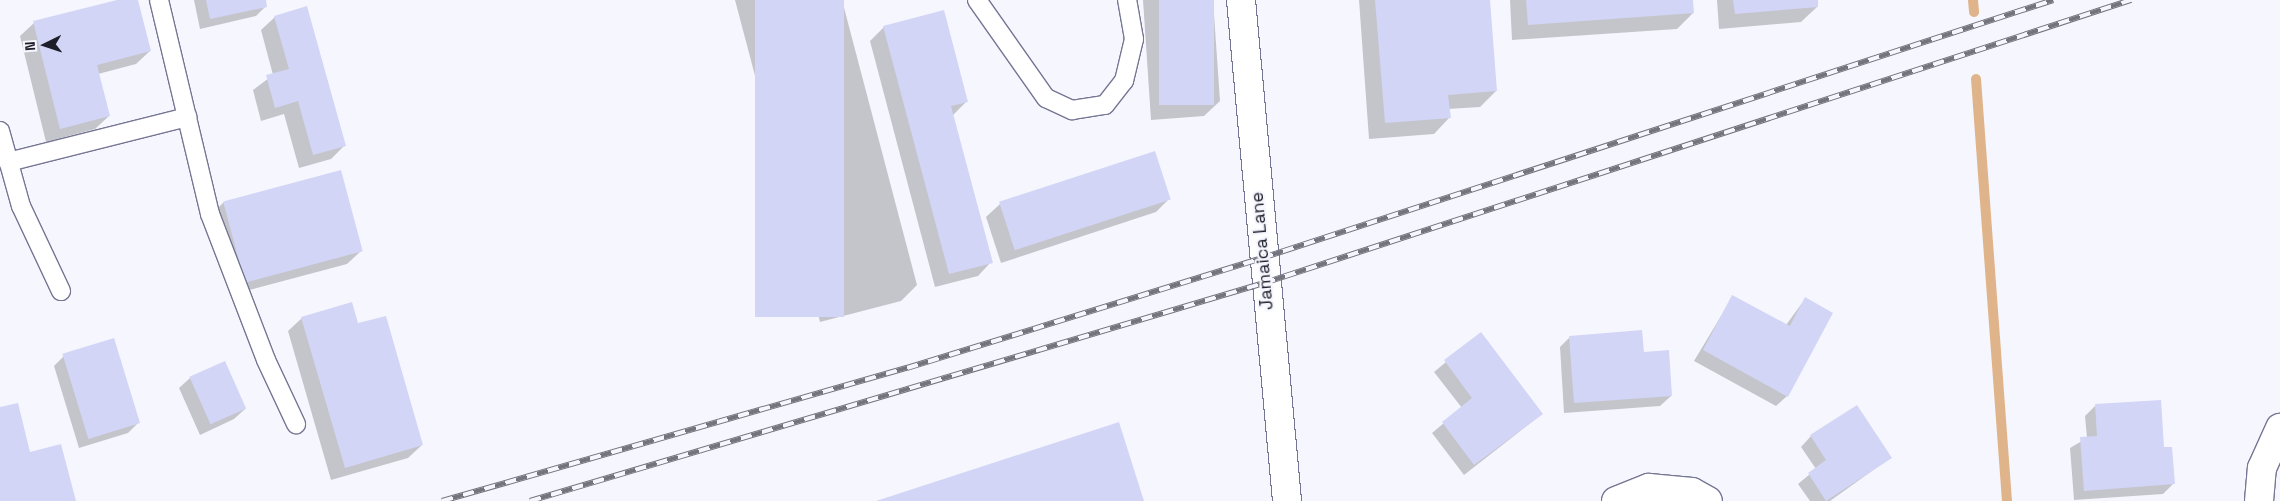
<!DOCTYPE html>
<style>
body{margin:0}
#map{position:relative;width:2280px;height:501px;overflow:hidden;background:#f6f7fe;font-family:"Space Grotesk",sans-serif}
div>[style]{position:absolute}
.shadow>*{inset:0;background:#0003}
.stream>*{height:10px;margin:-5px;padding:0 5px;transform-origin:5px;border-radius:5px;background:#e0b48a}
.building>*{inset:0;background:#d3d5f6;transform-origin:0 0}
.roads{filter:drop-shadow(1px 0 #757693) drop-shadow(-1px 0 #757693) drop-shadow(0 1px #757693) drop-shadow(0 -1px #757693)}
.service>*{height:18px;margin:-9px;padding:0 9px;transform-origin:9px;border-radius:9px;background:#fff}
.minor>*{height:28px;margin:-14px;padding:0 14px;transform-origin:14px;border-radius:14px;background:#fff}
.rail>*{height:5.5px;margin-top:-2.75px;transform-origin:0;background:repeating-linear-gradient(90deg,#f6f7fe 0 11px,#74747e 0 22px);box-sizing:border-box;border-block:1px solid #74747e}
span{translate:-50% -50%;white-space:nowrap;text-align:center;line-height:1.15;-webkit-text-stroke:4.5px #f6f7fe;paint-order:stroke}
.street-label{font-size:18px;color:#1e1e2a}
.north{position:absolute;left:20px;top:20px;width:50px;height:50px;-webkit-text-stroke:4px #f6f7fe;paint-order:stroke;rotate:266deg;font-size:14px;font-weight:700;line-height:20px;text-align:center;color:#1e1e2a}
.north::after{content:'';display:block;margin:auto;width:18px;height:22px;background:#1e1e2a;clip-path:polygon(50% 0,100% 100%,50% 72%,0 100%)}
</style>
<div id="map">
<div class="shadow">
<i style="clip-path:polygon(122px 0,137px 0,150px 51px,136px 64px,98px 74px,109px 116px,95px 129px,46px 142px,20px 36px,34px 23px)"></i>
<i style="clip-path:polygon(194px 0,264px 0,266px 6px,256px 16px,200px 29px)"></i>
<i style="clip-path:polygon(735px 0,842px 0,917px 285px,901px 301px,820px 322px)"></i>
<i style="clip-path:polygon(1143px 0,1213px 0,1220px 101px,1204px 116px,1151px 120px)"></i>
<i style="clip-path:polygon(1359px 0,1489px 0,1496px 91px,1480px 107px,1448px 109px,1449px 118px,1434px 134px,1369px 139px)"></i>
<i style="clip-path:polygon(1510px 0,1692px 0,1693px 13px,1677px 29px,1512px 40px)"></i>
<i style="clip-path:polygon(1717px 0,1816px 0,1817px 7px,1801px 22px,1719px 29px)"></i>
<i style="clip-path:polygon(275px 17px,345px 145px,331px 159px,299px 168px,284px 114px,261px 121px,253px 90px,273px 75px,261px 30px)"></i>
<i style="clip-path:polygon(884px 27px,966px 102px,952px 116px,991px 262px,978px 276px,935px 287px,870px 41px)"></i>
<i style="clip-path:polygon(1169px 199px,1156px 212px,1001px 263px,986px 217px,1000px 204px)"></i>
<i style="clip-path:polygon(224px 202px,361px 251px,347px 264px,231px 295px,210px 216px)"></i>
<i style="clip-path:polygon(1733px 296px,1786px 325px,1805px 299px,1787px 396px,1776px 406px,1694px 361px)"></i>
<i style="clip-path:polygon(302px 318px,358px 325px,422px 445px,408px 458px,331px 480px,288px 331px)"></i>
<i style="clip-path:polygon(1481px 333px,1542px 414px,1464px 475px,1432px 433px,1462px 408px,1434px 372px)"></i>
<i style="clip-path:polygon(1570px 337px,1671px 396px,1660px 406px,1564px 413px,1560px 347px)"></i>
<i style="clip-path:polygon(64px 356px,139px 422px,128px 433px,79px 448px,54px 366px)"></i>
<i style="clip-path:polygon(190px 378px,245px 409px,234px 419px,200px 435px,179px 388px)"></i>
<i style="clip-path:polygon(2095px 406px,2163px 448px,2173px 484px,2163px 494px,2074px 500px,2070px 448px,2087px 438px,2085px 416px)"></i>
<i style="clip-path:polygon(1811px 436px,1890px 458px,1830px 501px,1810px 501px,1798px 484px,1816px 469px,1801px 447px)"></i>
</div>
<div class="stream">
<i style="left:1973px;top:0;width:12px;rotate:85deg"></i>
<i style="left:1976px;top:79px;width:423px;rotate:85.8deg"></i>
</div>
<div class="building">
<i style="clip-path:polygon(117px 0,138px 0,151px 51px,97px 65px,110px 116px,60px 129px,33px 21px)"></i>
<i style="clip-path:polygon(206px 0,266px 0,267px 7px,210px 19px)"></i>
<i style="left:755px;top:0;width:89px;height:317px"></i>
<i style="left:1159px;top:0;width:55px;height:105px"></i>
<i style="clip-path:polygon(1375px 0,1490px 0,1497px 91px,1448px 95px,1451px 118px,1385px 123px)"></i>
<i style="clip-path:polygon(1526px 0,1693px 0,1694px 13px,1528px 25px)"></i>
<i style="clip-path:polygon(1733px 0,1818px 0,1818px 7px,1735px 14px)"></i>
<i style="clip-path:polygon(307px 6px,346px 146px,313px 155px,298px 101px,275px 108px,266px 75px,289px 69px,274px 16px)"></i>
<i style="clip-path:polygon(944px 10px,968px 102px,951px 106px,993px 263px,949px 274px,883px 26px)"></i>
<i style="left:1155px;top:151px;width:51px;height:164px;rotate:72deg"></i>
<i style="left:341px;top:170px;width:84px;height:122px;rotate:75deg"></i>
<i style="clip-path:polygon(1732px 295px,1790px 326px,1805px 297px,1833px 313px,1788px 397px,1703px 350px)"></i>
<i style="clip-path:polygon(352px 302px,358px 323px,386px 316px,423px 445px,345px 468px,301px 317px)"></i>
<i style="clip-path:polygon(1642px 330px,1644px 352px,1669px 350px,1672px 396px,1574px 403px,1569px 336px)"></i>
<i style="clip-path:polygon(1481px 332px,1543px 414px,1474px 465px,1442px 422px,1472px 398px,1444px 360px)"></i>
<i style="left:114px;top:338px;width:89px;height:54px;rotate:73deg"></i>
<i style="left:225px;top:361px;width:52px;height:39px;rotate:66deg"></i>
<i style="clip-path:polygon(2161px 400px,2164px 447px,2172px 447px,2175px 484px,2084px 491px,2080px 437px,2097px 436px,2095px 404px)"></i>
<i style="clip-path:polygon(18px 403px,30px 452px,61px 444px,76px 501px,0 501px,0 407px)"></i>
<i style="clip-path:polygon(1857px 405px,1892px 458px,1826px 501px,1808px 473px,1826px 460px,1810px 435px)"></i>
<i style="clip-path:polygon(1119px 422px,1144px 501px,876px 501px)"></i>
</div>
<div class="roads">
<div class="service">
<i style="left:159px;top:0;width:220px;rotate:76.6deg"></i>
<i style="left:210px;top:214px;width:156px;rotate:69deg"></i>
<i style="left:266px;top:360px;width:71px;rotate:64.9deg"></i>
<i style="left:977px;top:0;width:120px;rotate:54.9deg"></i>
<i style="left:1046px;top:98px;width:29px;rotate:25deg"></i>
<i style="left:1072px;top:110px;width:33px;rotate:-9deg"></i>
<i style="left:1105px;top:105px;width:31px;rotate:-52deg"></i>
<i style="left:1124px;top:81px;width:43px;rotate:-76.6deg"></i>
<i style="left:1134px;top:39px;width:40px;rotate:-100deg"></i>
<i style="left:0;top:131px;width:78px;rotate:74.4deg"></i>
<i style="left:21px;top:206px;width:94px;rotate:64.8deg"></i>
<i style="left:8px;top:162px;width:185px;rotate:-14.1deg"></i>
</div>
<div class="minor">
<i style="left:1241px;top:0;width:503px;rotate:84.75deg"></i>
<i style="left:1616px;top:501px;width:35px;rotate:-22deg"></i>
<i style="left:1649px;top:488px;width:43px;rotate:5.3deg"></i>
<i style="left:1692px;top:492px;width:18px;rotate:29deg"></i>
<i style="left:2259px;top:501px;width:33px;rotate:-85deg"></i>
<i style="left:2262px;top:468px;width:44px;rotate:-65.8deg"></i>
</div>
</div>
<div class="rail">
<i style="left:442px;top:501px;width:484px;rotate:-16deg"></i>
<i style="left:907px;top:368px;width:372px;rotate:-17.2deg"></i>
<i style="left:1262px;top:258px;width:832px;rotate:-18.06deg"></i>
<i style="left:530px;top:501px;width:766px;rotate:-16.54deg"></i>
<i style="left:1264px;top:283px;width:912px;rotate:-18.08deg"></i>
</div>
<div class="street-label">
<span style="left:1262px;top:251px;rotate:-95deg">Jamaica Lane</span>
</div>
<div class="north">N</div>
</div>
